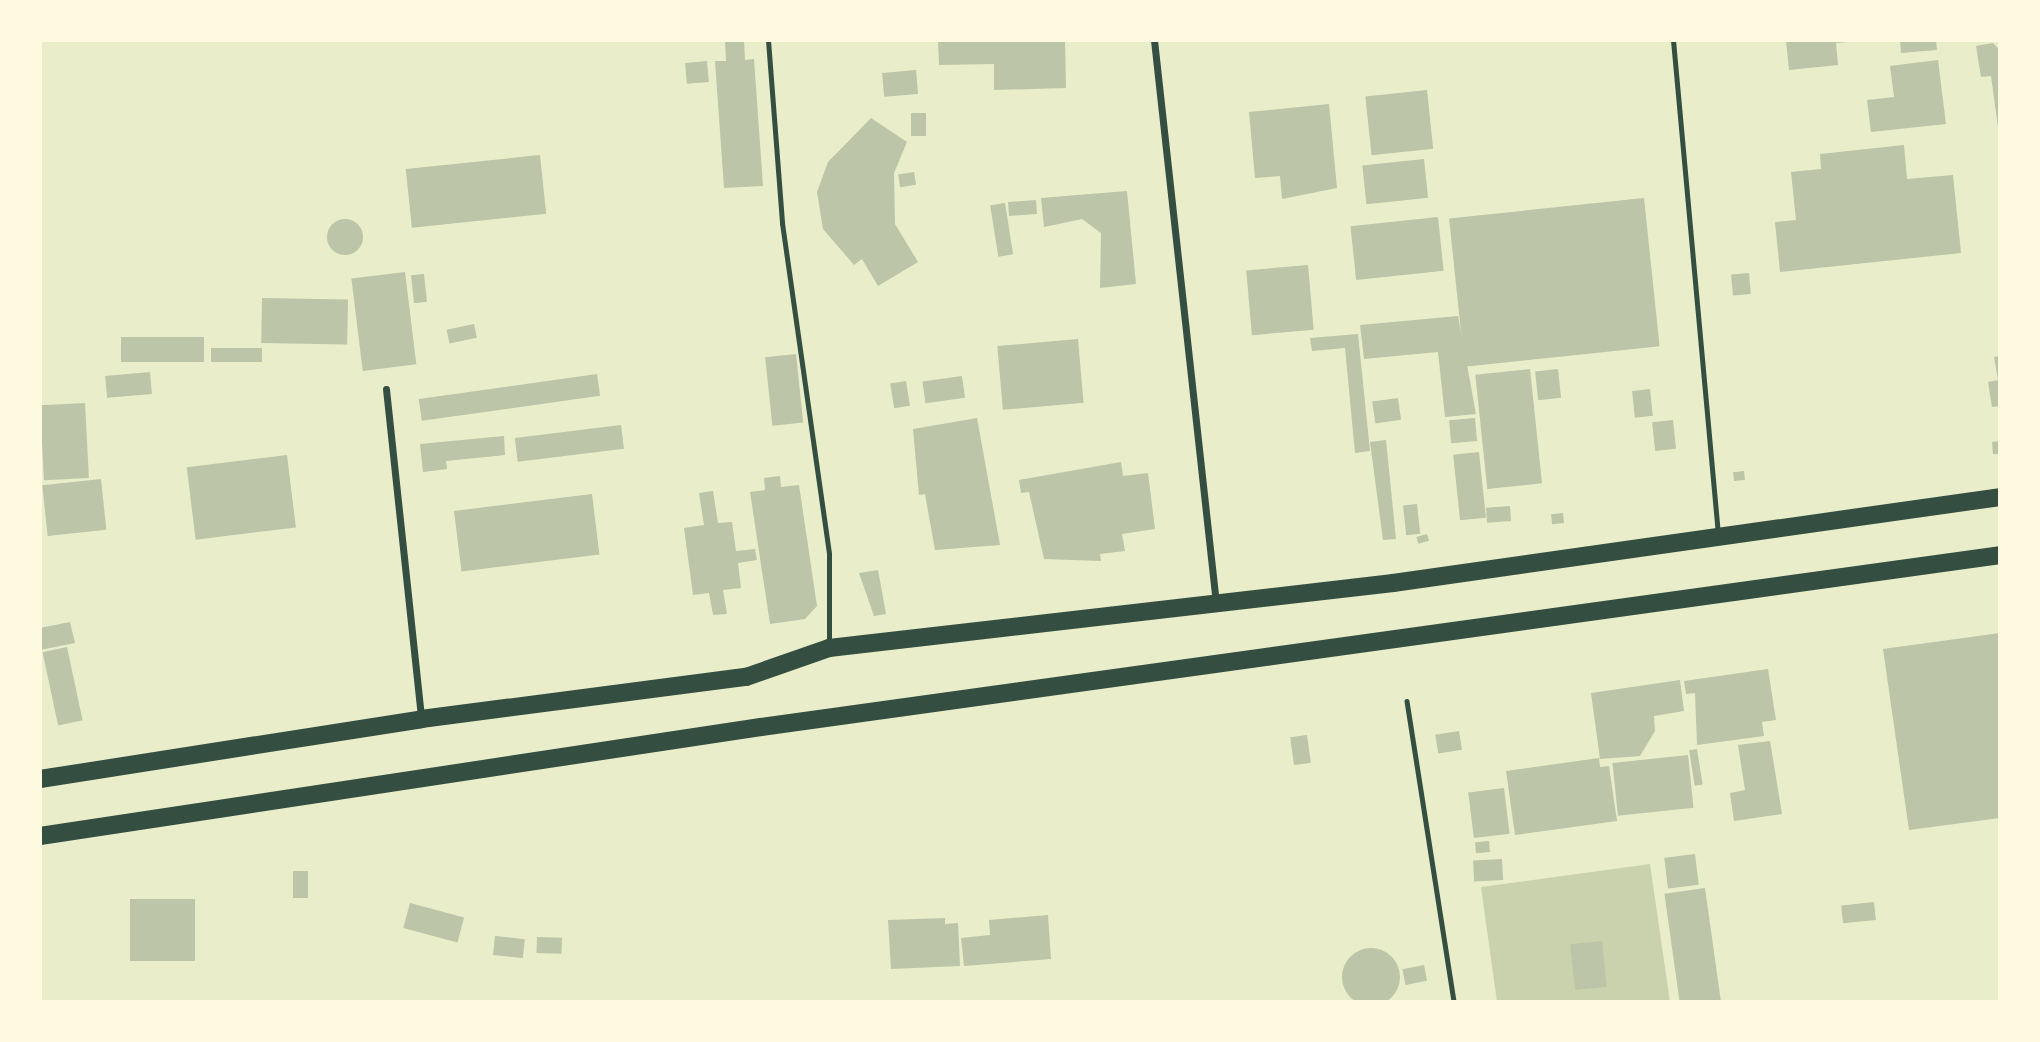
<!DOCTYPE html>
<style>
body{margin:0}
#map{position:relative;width:2040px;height:1042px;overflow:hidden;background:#e9edc9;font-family:"PT Serif",serif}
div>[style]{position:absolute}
.green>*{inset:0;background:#cad2ad}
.building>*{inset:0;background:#bcc5a7;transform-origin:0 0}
.round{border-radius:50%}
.path>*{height:4.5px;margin:-2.25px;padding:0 2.25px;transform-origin:2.25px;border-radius:2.25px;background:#344e41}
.service>*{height:5px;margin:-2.5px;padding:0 2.5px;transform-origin:2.5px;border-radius:2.5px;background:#344e41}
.minor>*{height:7px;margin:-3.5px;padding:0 3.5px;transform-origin:3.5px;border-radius:3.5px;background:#344e41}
.primary>*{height:18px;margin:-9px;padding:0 9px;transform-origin:9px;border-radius:9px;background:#344e41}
span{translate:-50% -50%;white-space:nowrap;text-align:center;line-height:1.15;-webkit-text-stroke:7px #fefae0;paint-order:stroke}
.frame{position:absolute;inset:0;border:42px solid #fefae0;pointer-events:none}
</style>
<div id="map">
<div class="green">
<i style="clip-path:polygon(1650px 864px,1670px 1002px,1497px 1002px,1481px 887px)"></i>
</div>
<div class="building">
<i style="clip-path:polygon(725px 40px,744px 40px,745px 60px,754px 59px,763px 186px,724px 188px,715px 61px,726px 61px)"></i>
<i style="clip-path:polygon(938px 40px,1065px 40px,1066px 88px,994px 90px,994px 64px,939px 65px)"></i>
<i style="clip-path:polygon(1786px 40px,1848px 40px,1848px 42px,1836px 43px,1838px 65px,1789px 70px)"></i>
<i style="clip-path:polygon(1900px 40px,1936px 40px,1937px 50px,1901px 53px)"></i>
<i style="clip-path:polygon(1993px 43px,2000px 50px,1998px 127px,1991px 76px,1981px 77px,1976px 46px)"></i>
<i style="clip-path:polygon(1938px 60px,1946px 124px,1871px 132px,1867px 100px,1894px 97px,1890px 66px)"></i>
<i style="left:707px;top:61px;width:21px;height:22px;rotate:85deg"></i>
<i style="left:916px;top:70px;width:24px;height:34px;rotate:85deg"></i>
<i style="left:1427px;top:90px;width:59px;height:62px;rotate:84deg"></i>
<i style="clip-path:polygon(1329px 104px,1337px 188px,1282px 199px,1280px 176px,1255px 178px,1249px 112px)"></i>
<i style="left:926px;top:113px;width:23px;height:15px;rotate:90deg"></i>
<i style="clip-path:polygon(871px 118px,907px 142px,894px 173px,895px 224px,918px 262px,878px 286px,862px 259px,854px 265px,823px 229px,817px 192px,828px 162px)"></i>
<i style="clip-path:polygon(1904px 145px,1907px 179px,1953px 175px,1961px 253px,1780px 272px,1775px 222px,1796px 220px,1791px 172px,1821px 169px,1820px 154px)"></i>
<i style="left:540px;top:155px;width:59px;height:135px;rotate:84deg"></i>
<i style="left:1424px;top:159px;width:39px;height:62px;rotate:84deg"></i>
<i style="left:914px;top:172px;width:13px;height:16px;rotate:81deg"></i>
<i style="clip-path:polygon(1127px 191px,1136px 284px,1100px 288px,1101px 233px,1082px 219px,1044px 227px,1041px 198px)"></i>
<i style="left:1644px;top:198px;width:149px;height:196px;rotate:84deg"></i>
<i style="left:1036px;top:200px;width:14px;height:28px;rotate:86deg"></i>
<i style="left:1005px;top:203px;width:52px;height:15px;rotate:81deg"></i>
<i style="left:1438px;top:217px;width:54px;height:88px;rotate:84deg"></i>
<i class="round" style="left:327px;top:219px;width:36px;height:36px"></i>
<i style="left:1308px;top:265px;width:65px;height:62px;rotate:85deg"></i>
<i style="left:405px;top:272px;width:93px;height:54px;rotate:83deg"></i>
<i style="left:1749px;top:273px;width:21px;height:18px;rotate:85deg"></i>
<i style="left:424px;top:274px;width:28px;height:13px;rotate:84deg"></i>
<i style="left:262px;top:298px;width:86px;height:45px;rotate:1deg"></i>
<i style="clip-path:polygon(1458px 316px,1476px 414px,1445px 417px,1438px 352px,1364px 359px,1360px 325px)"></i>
<i style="left:474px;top:324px;width:14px;height:28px;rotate:78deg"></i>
<i style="clip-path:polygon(1358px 334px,1370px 451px,1355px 453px,1345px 348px,1312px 351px,1310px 338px)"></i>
<i style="left:204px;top:337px;width:25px;height:83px;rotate:90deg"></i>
<i style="left:1078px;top:339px;width:64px;height:81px;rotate:85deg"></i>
<i style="left:211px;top:348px;width:51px;height:14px"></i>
<i style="left:796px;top:354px;width:69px;height:31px;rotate:84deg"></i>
<i style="clip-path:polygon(2000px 356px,2000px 406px,1992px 407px,1988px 382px,1998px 380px,1994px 357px)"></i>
<i style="left:1530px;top:369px;width:115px;height:55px;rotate:84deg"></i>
<i style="left:1558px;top:369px;width:29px;height:23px;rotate:84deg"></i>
<i style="left:150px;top:372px;width:22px;height:45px;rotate:85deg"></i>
<i style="left:597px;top:374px;width:22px;height:180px;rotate:82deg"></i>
<i style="left:962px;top:376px;width:22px;height:40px;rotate:82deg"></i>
<i style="left:906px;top:381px;width:25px;height:16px;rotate:81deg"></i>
<i style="left:1650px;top:389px;width:27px;height:18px;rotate:84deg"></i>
<i style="left:1398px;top:398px;width:22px;height:26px;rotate:82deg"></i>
<i style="left:85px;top:403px;width:75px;height:45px;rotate:87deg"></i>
<i style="clip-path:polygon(977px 418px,1000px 545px,935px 550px,925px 494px,919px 495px,913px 429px)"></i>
<i style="left:1475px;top:418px;width:23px;height:26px;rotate:85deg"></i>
<i style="left:1673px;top:420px;width:29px;height:21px;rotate:84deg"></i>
<i style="left:621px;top:425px;width:24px;height:107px;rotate:83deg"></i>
<i style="clip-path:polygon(504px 436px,505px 455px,446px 461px,447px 469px,423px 472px,420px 444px)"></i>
<i style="clip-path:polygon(1386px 440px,1396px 539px,1383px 540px,1370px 442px)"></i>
<i style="clip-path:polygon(2000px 441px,2000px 454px,1993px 454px,1992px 442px)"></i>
<i style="left:1479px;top:452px;width:66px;height:26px;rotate:84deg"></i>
<i style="left:287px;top:455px;width:73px;height:101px;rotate:83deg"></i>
<i style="clip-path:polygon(1121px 462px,1123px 476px,1148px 473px,1155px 529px,1122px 534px,1125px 551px,1100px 554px,1101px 561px,1044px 559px,1029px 492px,1021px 493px,1019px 480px)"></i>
<i style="left:1744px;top:471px;width:9px;height:11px;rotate:84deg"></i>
<i style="clip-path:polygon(780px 476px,781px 487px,799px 485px,817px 606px,805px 619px,770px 624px,750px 492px,765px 490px,764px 478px)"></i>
<i style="left:101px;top:479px;width:51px;height:59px;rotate:84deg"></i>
<i style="clip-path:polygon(713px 491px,718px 523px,732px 522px,736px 551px,755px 549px,757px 560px,738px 563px,741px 588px,723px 590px,727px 614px,713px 615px,709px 593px,693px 595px,684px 528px,704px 525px,699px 493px)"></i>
<i style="left:592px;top:494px;width:61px;height:139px;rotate:83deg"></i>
<i style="left:1417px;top:504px;width:30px;height:14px;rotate:84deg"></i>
<i style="left:1510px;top:506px;width:15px;height:24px;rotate:86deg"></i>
<i style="left:1563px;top:513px;width:10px;height:12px;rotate:84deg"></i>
<i style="left:1427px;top:534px;width:7px;height:11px;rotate:74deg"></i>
<i style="clip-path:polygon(878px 570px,886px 614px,874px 616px,859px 573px)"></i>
<i style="clip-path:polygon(70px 622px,75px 643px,40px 650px,40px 628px)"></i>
<i style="clip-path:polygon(2000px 633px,2000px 818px,1909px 830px,1883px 649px)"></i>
<i style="left:67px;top:647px;width:75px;height:25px;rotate:78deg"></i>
<i style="clip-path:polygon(1768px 669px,1776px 720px,1762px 722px,1764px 736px,1697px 745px,1695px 693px,1686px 694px,1684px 681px)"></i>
<i style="clip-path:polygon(1680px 680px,1684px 711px,1654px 716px,1655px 731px,1640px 756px,1600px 759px,1591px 693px)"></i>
<i style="left:1459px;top:731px;width:19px;height:24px;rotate:81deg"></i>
<i style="left:1307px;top:735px;width:28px;height:17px;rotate:82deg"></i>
<i style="clip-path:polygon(1770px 741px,1782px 814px,1734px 821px,1730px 793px,1745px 790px,1738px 745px)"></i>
<i style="left:1697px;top:749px;width:36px;height:8px;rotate:81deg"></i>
<i style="left:1688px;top:755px;width:53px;height:76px;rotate:84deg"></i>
<i style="clip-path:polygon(1599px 758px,1600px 767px,1609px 766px,1617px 821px,1515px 835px,1506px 771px)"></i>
<i style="left:1504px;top:788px;width:46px;height:36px;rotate:83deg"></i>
<i style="left:1489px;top:841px;width:11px;height:14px;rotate:85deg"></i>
<i style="left:1695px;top:854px;width:31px;height:31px;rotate:83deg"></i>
<i style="left:1502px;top:859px;width:21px;height:29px;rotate:87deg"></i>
<i style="left:293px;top:871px;width:15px;height:27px"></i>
<i style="left:1705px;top:888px;width:115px;height:41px;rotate:82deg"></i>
<i style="left:130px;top:899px;width:65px;height:62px"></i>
<i style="left:1874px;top:902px;width:18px;height:33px;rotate:84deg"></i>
<i style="left:410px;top:903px;width:56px;height:26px;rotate:15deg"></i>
<i style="clip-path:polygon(1048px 915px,1051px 959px,964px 966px,961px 938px,990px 935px,989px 920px)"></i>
<i style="clip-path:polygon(945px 918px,945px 924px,958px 923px,960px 966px,891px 969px,888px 920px)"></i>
<i style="left:495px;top:936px;width:30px;height:19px;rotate:6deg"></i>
<i style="left:537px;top:937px;width:25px;height:16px;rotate:2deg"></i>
<i style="left:1602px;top:941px;width:46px;height:32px;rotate:84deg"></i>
<i class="round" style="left:1342px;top:948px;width:58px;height:58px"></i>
<i style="left:1424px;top:965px;width:16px;height:22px;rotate:79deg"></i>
</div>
<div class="path">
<i style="left:1407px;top:701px;width:305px;rotate:81.1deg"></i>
</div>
<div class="service">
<i style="left:768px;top:40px;width:184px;rotate:85.6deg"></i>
<i style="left:782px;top:223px;width:334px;rotate:81.9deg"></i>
<i style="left:829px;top:554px;width:91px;rotate:90deg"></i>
<i style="left:1673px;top:40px;width:497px;rotate:84.8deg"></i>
</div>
<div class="minor">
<i style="left:1154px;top:40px;width:566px;rotate:83.72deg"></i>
<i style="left:386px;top:389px;width:332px;rotate:83.9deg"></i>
</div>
<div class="primary">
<i style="left:40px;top:779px;width:386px;rotate:-8.9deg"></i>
<i style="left:421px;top:719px;width:328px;rotate:-7.4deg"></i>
<i style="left:746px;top:677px;width:88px;rotate:-19.3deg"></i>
<i style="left:829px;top:648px;width:568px;rotate:-6.57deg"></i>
<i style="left:1393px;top:583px;width:613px;rotate:-8.06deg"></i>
<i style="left:40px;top:836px;width:729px;rotate:-8.6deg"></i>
<i style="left:761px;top:727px;width:1251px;rotate:-7.9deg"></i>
</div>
<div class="frame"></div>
</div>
